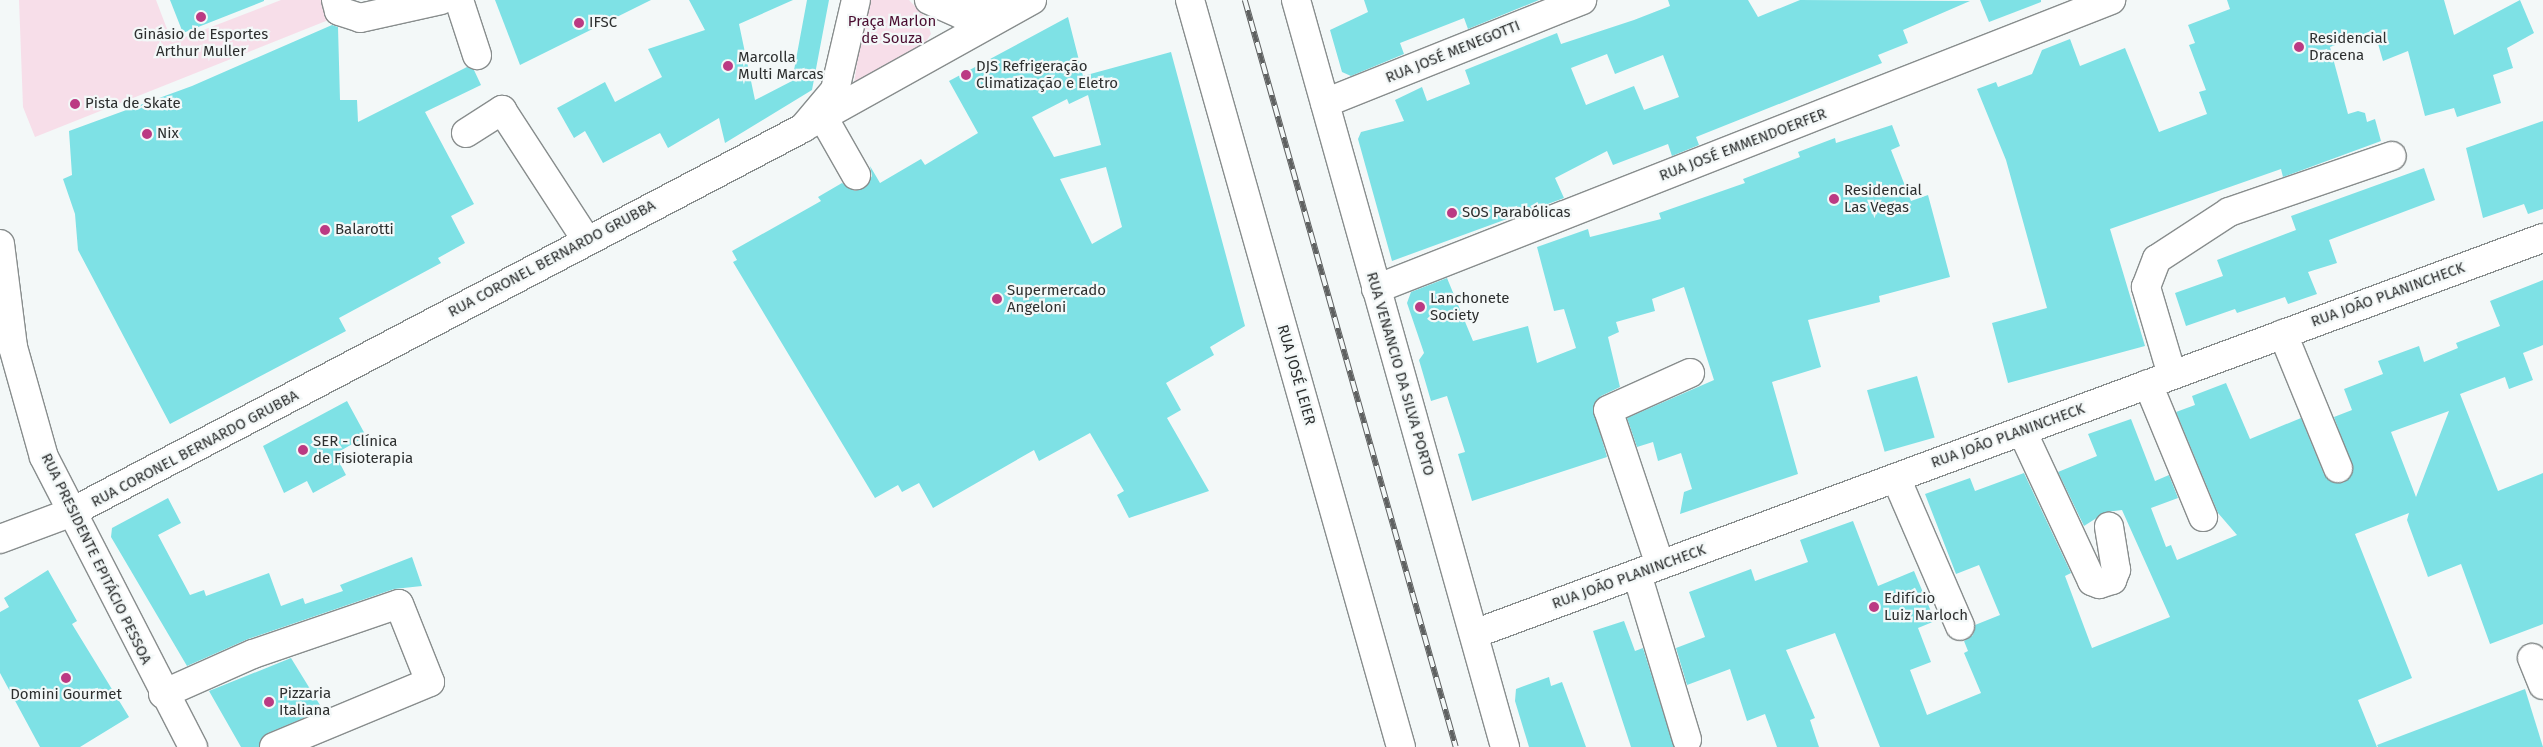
<!DOCTYPE html>
<meta charset="utf-8">
<style>
body{margin:0}
#map{position:relative;width:2543px;height:747px;overflow:hidden;background:#f3f8f8;font-family:"Fira Sans",sans-serif}
div>[style]{position:absolute}
.green>*{inset:0;background:#f7dee9}
.building>*{inset:0;background:#7ee1e5;transform-origin:0 0}
.roads{filter:drop-shadow(1px 0 #888d8d) drop-shadow(-1px 0 #888d8d) drop-shadow(0 1px #888d8d) drop-shadow(0 -1px #888d8d)}
.minor>*{height:28px;margin:-14px;padding:0 14px;transform-origin:14px;border-radius:14px;background:#fff}
.major>*{height:28px;margin:-14px;padding:0 14px;transform-origin:14px;border-radius:14px;background:#fff}
.highway>*{height:28px;margin:-14px;padding:0 14px;transform-origin:14px;border-radius:14px;background:#fff}
.rail>*{height:5.5px;margin-top:-2.75px;transform-origin:0;background:repeating-linear-gradient(90deg,#f3f8f8 0 11px,#5f6161 0 22px);box-sizing:border-box;border-block:1px solid #5f6161}
.dots>*{width:14px;height:14px;translate:-50% -50%;box-sizing:border-box;border:2px solid #f3f8f8;border-radius:50%}
span{translate:-50% -50%;white-space:nowrap;text-align:center;line-height:1.15;-webkit-text-stroke:4.5px #f3f8f8;paint-order:stroke}
.park-label{font-size:15px;color:#4a0d30}
.poi-label{font-size:15px;color:#2d2f2f}
.left{translate:0 -50%;text-align:left}
.street-label{font-size:15px;color:#2d2f2f}
</style>
<div id="map">
<div class="green">
<i style="clip-path:polygon(19px 0,156px 0,172px 42px,281px 0,340px 0,346px 13px,35px 137px,23px 107px)"></i>
<i style="clip-path:polygon(866px 0,909px 0,926px 18px,931px 34px,923px 46px,854px 84px)"></i>
</div>
<div class="building">
<i style="clip-path:polygon(170px 0,264px 0,264px 1px,183px 33px)"></i>
<i style="clip-path:polygon(495px 0,651px 0,520px 65px)"></i>
<i style="clip-path:polygon(689px 0,793px 0,739px 24px,755px 100px,792px 81px,807px 0,829px 0,812px 90px,725px 143px,719px 118px,668px 148px,660px 133px,603px 163px,585px 131px,574px 138px,557px 108px,605px 82px,615px 102px,662px 77px,648px 49px,705px 30px)"></i>
<i style="clip-path:polygon(1364px 0,1539px 0,1468px 29px,1464px 18px,1400px 43px,1404px 54px,1351px 76px,1342px 72px,1330px 30px,1368px 12px)"></i>
<i style="clip-path:polygon(evenodd,1668px 0,1748px 0,1758px 17px,1800px 0,1970px 1px,1903px 30px,1908px 43px,1878px 55px,1882px 63px,1696px 137px,1699px 145px,1672px 156px,1668px 144px,1613px 165px,1607px 151px,1555px 178px,1564px 198px,1392px 261px,1358px 139px,1361px 132px,1404px 121px,1395px 100px,1422px 87px,1427px 101px,1470px 84px,1465px 70px,1557px 33px,1561px 44px,1634px 20px,1670px 6px,1668px 0,1607px 54px,1615px 74px,1663px 55px,1679px 97px,1644px 110px,1634px 86px,1586px 105px,1571px 68px,1607px 54px)"></i>
<i style="clip-path:polygon(1980px 0,2041px 0,2041px 2px,1989px 22px)"></i>
<i style="clip-path:polygon(2227px 0,2444px 0,2454px 35px,2520px 0,2534px 33px,2507px 48px,2513px 68px,2493px 75px,2501px 103px,2457px 117px,2454px 108px,2425px 116px,2408px 51px,2383px 61px,2374px 30px,2330px 47px,2348px 114px,2358px 111px,2365px 113px,2367px 122px,2375px 119px,2381px 141px,2283px 177px,2281px 169px,2110px 229px,2145px 346px,2008px 383px,1992px 323px,2047px 308px,2006px 160px,1977px 89px,1996px 82px,1998px 87px,2032px 74px,2042px 50px,2070px 39px,2080px 66px,2125px 48px,2159px 132px,2207px 114px,2199px 92px,2206px 90px,2189px 45px,2195px 43px,2188px 25px,2230px 9px)"></i>
<i style="clip-path:polygon(evenodd,1068px 17px,1083px 76px,1171px 52px,1245px 326px,1210px 347px,1214px 355px,1166px 383px,1181px 410px,1167px 418px,1209px 491px,1129px 518px,1117px 495px,1124px 491px,1090px 433px,1039px 461px,1034px 450px,933px 508px,919px 483px,902px 492px,898px 485px,875px 498px,733px 262px,737px 260px,732px 251px,821px 201px,818px 197px,842px 183px,855px 191px,864px 188px,872px 176px,870px 166px,880px 183px,921px 159px,925px 165px,978px 133px,949px 81px,1068px 17px,1088px 95px,1101px 145px,1054px 157px,1032px 117px,1067px 99px,1069px 104px,1088px 95px,1068px 17px,1106px 167px,1122px 227px,1092px 244px,1060px 179px,1106px 167px)"></i>
<i style="clip-path:polygon(332px 25px,338px 27px,340px 100px,357px 100px,358px 122px,467px 67px,474px 70px,481px 85px,425px 112px,474px 204px,451px 216px,465px 243px,438px 258px,441px 263px,339px 318px,346px 331px,170px 424px,78px 250px,75px 214px,63px 179px,72px 175px,69px 131px,192px 86px)"></i>
<i style="clip-path:polygon(2543px 121px,2543px 209px,2528px 214px,2524px 204px,2483px 218px,2466px 148px)"></i>
<i style="clip-path:polygon(1892px 125px,1900px 146px,1891px 150px,1911px 201px,1928px 195px,1950px 277px,1879px 296px,1880px 302px,1808px 320px,1821px 367px,1772px 382px,1798px 474px,1680px 514px,1684px 492px,1692px 489px,1681px 453px,1658px 461px,1653px 442px,1637px 447px,1627px 418px,1714px 380px,1684px 287px,1652px 299px,1655px 311px,1616px 322px,1619px 332px,1608px 337px,1620px 387px,1601px 396px,1593px 408px,1607px 457px,1472px 501px,1458px 454px,1465px 452px,1447px 396px,1431px 401px,1419px 360px,1424px 353px,1407px 303px,1411px 292px,1447px 278px,1473px 341px,1528px 326px,1537px 363px,1576px 348px,1564px 309px,1554px 311px,1537px 247px,1588px 229px,1590px 237px,1661px 219px,1659px 213px,1745px 183px,1743px 179px,1800px 157px,1798px 152px,1835px 138px,1836px 143px)"></i>
<i style="clip-path:polygon(2424px 168px,2435px 200px,2329px 240px,2337px 263px,2308px 272px,2317px 294px,2288px 304px,2285px 297px,2237px 313px,2235px 309px,2186px 326px,2175px 293px,2223px 276px,2217px 260px,2296px 230px,2291px 216px)"></i>
<i style="clip-path:polygon(evenodd,2543px 280px,2543px 345px,2523px 353px,2533px 380px,2509px 389px,2505px 377px,2460px 394px,2498px 491px,2543px 473px,2543px 624px,2490px 644px,2461px 564px,2428px 577px,2407px 520px,2409px 513px,2355px 534px,2412px 678px,2358px 700px,2377px 747px,1880px 747px,1835px 633px,1786px 650px,1815px 718px,1810px 720px,1819px 747px,1777px 747px,1765px 714px,1747px 721px,1730px 669px,1687px 685px,1676px 648px,1705px 637px,1689px 592px,1751px 569px,1755px 581px,1808px 562px,1800px 540px,1853px 521px,1878px 586px,1914px 571px,1935px 621px,1918px 628px,1931px 662px,1910px 670px,1927px 715px,1981px 693px,1964px 653px,1968px 651px,1964px 641px,1973px 635px,1975px 625px,2000px 615px,1979px 565px,1956px 574px,1925px 494px,1970px 478px,1975px 491px,2024px 473px,2071px 573px,2065px 576px,2092px 648px,2170px 617px,2122px 510px,2106px 512px,2084px 526px,2058px 472px,2097px 456px,2088px 434px,2131px 419px,2155px 481px,2169px 475px,2178px 498px,2151px 508px,2166px 547px,2171px 545px,2177px 560px,2237px 535px,2218px 513px,2176px 412px,2195px 405px,2192px 396px,2226px 383px,2250px 439px,2301px 418px,2324px 474px,2335px 483px,2343px 483px,2353px 470px,2334px 417px,2352px 410px,2344px 389px,2383px 374px,2378px 361px,2419px 346px,2424px 362px,2458px 348px,2456px 343px,2500px 326px,2490px 301px,2543px 280px,2449px 411px,2416px 497px,2391px 432px,2449px 411px)"></i>
<i style="left:1917px;top:376px;width:64px;height:52px;rotate:74deg"></i>
<i style="clip-path:polygon(347px 401px,366px 436px,335px 454px,346px 475px,313px 493px,307px 481px,284px 493px,263px 446px)"></i>
<i style="clip-path:polygon(168px 498px,181px 523px,158px 535px,190px 595px,204px 590px,206px 596px,269px 573px,281px 606px,303px 598px,305px 604px,343px 591px,340px 585px,412px 557px,422px 586px,394px 589px,248px 639px,187px 666px,111px 537px,112px 528px)"></i>
<i style="clip-path:polygon(48px 570px,77px 621px,72px 624px,129px 717px,80px 747px,40px 747px,0 673px,0 612px,9px 607px,4px 598px)"></i>
<i style="clip-path:polygon(1624px 621px,1635px 651px,1643px 648px,1674px 747px,1631px 747px,1593px 631px)"></i>
<i style="clip-path:polygon(291px 658px,323px 710px,268px 733px,259px 747px,241px 747px,209px 691px)"></i>
<i style="clip-path:polygon(1549px 677px,1551px 686px,1562px 682px,1586px 747px,1529px 747px,1515px 701px,1516px 689px)"></i>
<i style="clip-path:polygon(2525px 689px,2543px 747px,2378px 747px,2377px 745px)"></i>
</div>
<div class="roads">
<div class="minor">
<i style="left:336px;top:0;width:11px;rotate:75deg"></i>
<i style="left:339px;top:11px;width:22px;rotate:18deg"></i>
<i style="left:360px;top:18px;width:83px;rotate:-12.5deg"></i>
<i style="left:459px;top:0;width:58px;rotate:71.9deg"></i>
<i style="left:929px;top:0;width:35px;rotate:24deg"></i>
<i style="left:961px;top:14px;width:41px;rotate:-1.4deg"></i>
<i style="left:1190px;top:0;width:776px;rotate:74.23deg"></i>
<i style="left:1296px;top:0;width:776px;rotate:74.37deg"></i>
<i style="left:1325px;top:103px;width:277px;rotate:-21.8deg"></i>
<i style="left:823px;top:117px;width:67px;rotate:60.4deg"></i>
<i style="left:804px;top:127px;width:261px;rotate:-29.1deg"></i>
<i style="left:466px;top:133px;width:43px;rotate:-32.6deg"></i>
<i style="left:502px;top:110px;width:156px;rotate:57deg"></i>
<i style="left:1376px;top:289px;width:790px;rotate:-21.46deg"></i>
<i style="left:2283px;top:334px;width:145px;rotate:67.7deg"></i>
<i style="left:2172px;top:375px;width:92px;rotate:-106.5deg"></i>
<i style="left:2146px;top:287px;width:30px;rotate:-69deg"></i>
<i style="left:2157px;top:259px;width:86px;rotate:-33.1deg"></i>
<i style="left:2229px;top:212px;width:172px;rotate:-19deg"></i>
<i style="left:2148px;top:384px;width:144px;rotate:67.5deg"></i>
<i style="left:2022px;top:431px;width:166px;rotate:65deg"></i>
<i style="left:2092px;top:581px;width:8px;rotate:23deg"></i>
<i style="left:2099px;top:584px;width:14px;rotate:-17deg"></i>
<i style="left:2112px;top:580px;width:11px;rotate:-68deg"></i>
<i style="left:2116px;top:570px;width:44px;rotate:-99.2deg"></i>
<i style="left:1896px;top:478px;width:161px;rotate:66.6deg"></i>
<i style="left:1660px;top:565px;width:163px;rotate:-108.5deg"></i>
<i style="left:1608px;top:410px;width:90px;rotate:-24.3deg"></i>
<i style="left:1637px;top:574px;width:173px;rotate:73.2deg"></i>
<i style="left:1474px;top:634px;width:1140px;rotate:-20.33deg"></i>
<i style="left:2532px;top:658px;width:29px;rotate:68deg"></i>
<i style="left:163px;top:694px;width:98px;rotate:-24deg"></i>
<i style="left:253px;top:654px;width:154px;rotate:-18.9deg"></i>
<i style="left:399px;top:604px;width:84px;rotate:68.3deg"></i>
<i style="left:430px;top:682px;width:169px;rotate:157.4deg"></i>
</div>
<div class="major">
<i style="left:0;top:539px;width:75px;rotate:-20.4deg"></i>
</div>
<div class="highway">
<i style="left:0;top:244px;width:104px;rotate:82.8deg"></i>
<i style="left:13px;top:347px;width:114px;rotate:74.3deg"></i>
<i style="left:44px;top:457px;width:326px;rotate:62.8deg"></i>
<i style="left:70px;top:513px;width:828px;rotate:-27.71deg"></i>
<i style="left:803px;top:128px;width:50px;rotate:-49.9deg"></i>
<i style="left:835px;top:90px;width:92px;rotate:-76.9deg"></i>
</div>
</div>
<div class="rail">
<i style="left:1245px;top:0;width:776px;rotate:74.23deg"></i>
</div>
<div class="dots">
<i style="left:201px;top:17px;background:#bb3a83"></i>
<i style="left:579px;top:23px;background:#bb3a83"></i>
<i style="left:2299px;top:47px;background:#bb3a83"></i>
<i style="left:728px;top:66px;background:#bb3a83"></i>
<i style="left:966px;top:75px;background:#bb3a83"></i>
<i style="left:75px;top:104px;background:#bb3a83"></i>
<i style="left:147px;top:134px;background:#bb3a83"></i>
<i style="left:1834px;top:199px;background:#bb3a83"></i>
<i style="left:1452px;top:213px;background:#bb3a83"></i>
<i style="left:325px;top:230px;background:#bb3a83"></i>
<i style="left:997px;top:299px;background:#bb3a83"></i>
<i style="left:1420px;top:307px;background:#bb3a83"></i>
<i style="left:303px;top:450px;background:#bb3a83"></i>
<i style="left:1874px;top:607px;background:#bb3a83"></i>
<i style="left:66px;top:678px;background:#bb3a83"></i>
<i style="left:269px;top:702px;background:#bb3a83"></i>
</div>
<div class="park-label">
<span style="left:892px;top:30px">Praça Marlon<br>de Souza</span>
</div>
<div class="poi-label">
<span class="left" style="left:589px;top:23px">IFSC</span>
<span style="left:201px;top:43px">Ginásio de Esportes<br>Arthur Muller</span>
<span class="left" style="left:2309px;top:47px">Residencial<br>Dracena</span>
<span class="left" style="left:738px;top:66px">Marcolla<br>Multi Marcas</span>
<span class="left" style="left:976px;top:75px">DJS Refrigeração<br>Climatização e Eletro</span>
<span class="left" style="left:85px;top:104px">Pista de Skate</span>
<span class="left" style="left:157px;top:134px">Nix</span>
<span class="left" style="left:1844px;top:199px">Residencial<br>Las Vegas</span>
<span class="left" style="left:1462px;top:213px">SOS Parabólicas</span>
<span class="left" style="left:335px;top:230px">Balarotti</span>
<span class="left" style="left:1007px;top:299px">Supermercado<br>Angeloni</span>
<span class="left" style="left:1430px;top:307px">Lanchonete<br>Society</span>
<span class="left" style="left:313px;top:450px">SER - Clínica<br>de Fisioterapia</span>
<span class="left" style="left:1884px;top:607px">Edifício<br>Luiz Narloch</span>
<span class="left" style="left:279px;top:702px">Pizzaria<br>Italiana</span>
<span style="left:66px;top:695px">Domini Gourmet</span>
</div>
<div class="street-label">
<span style="left:1453px;top:52px;rotate:-22deg">RUA JOSÉ MENEGOTTI</span>
<span style="left:1743px;top:145px;rotate:-21deg">RUA JOSÉ EMMENDOERFER</span>
<span style="left:552px;top:259px;rotate:-28deg">RUA CORONEL BERNARDO GRUBBA</span>
<span style="left:2388px;top:295px;rotate:-20deg">RUA JOÃO PLANINCHECK</span>
<span style="left:1400px;top:374px;rotate:74deg">RUA VENANCIO DA SILVA PORTO</span>
<span style="left:1296px;top:375px;rotate:74deg">RUA JOSÉ LEIER</span>
<span style="left:2008px;top:436px;rotate:-20deg">RUA JOÃO PLANINCHECK</span>
<span style="left:195px;top:449px;rotate:-28deg">RUA CORONEL BERNARDO GRUBBA</span>
<span style="left:96px;top:559px;rotate:64deg">RUA PRESIDENTE EPITÁCIO PESSOA</span>
<span style="left:1629px;top:577px;rotate:-20deg">RUA JOÃO PLANINCHECK</span>
</div>
</div>
